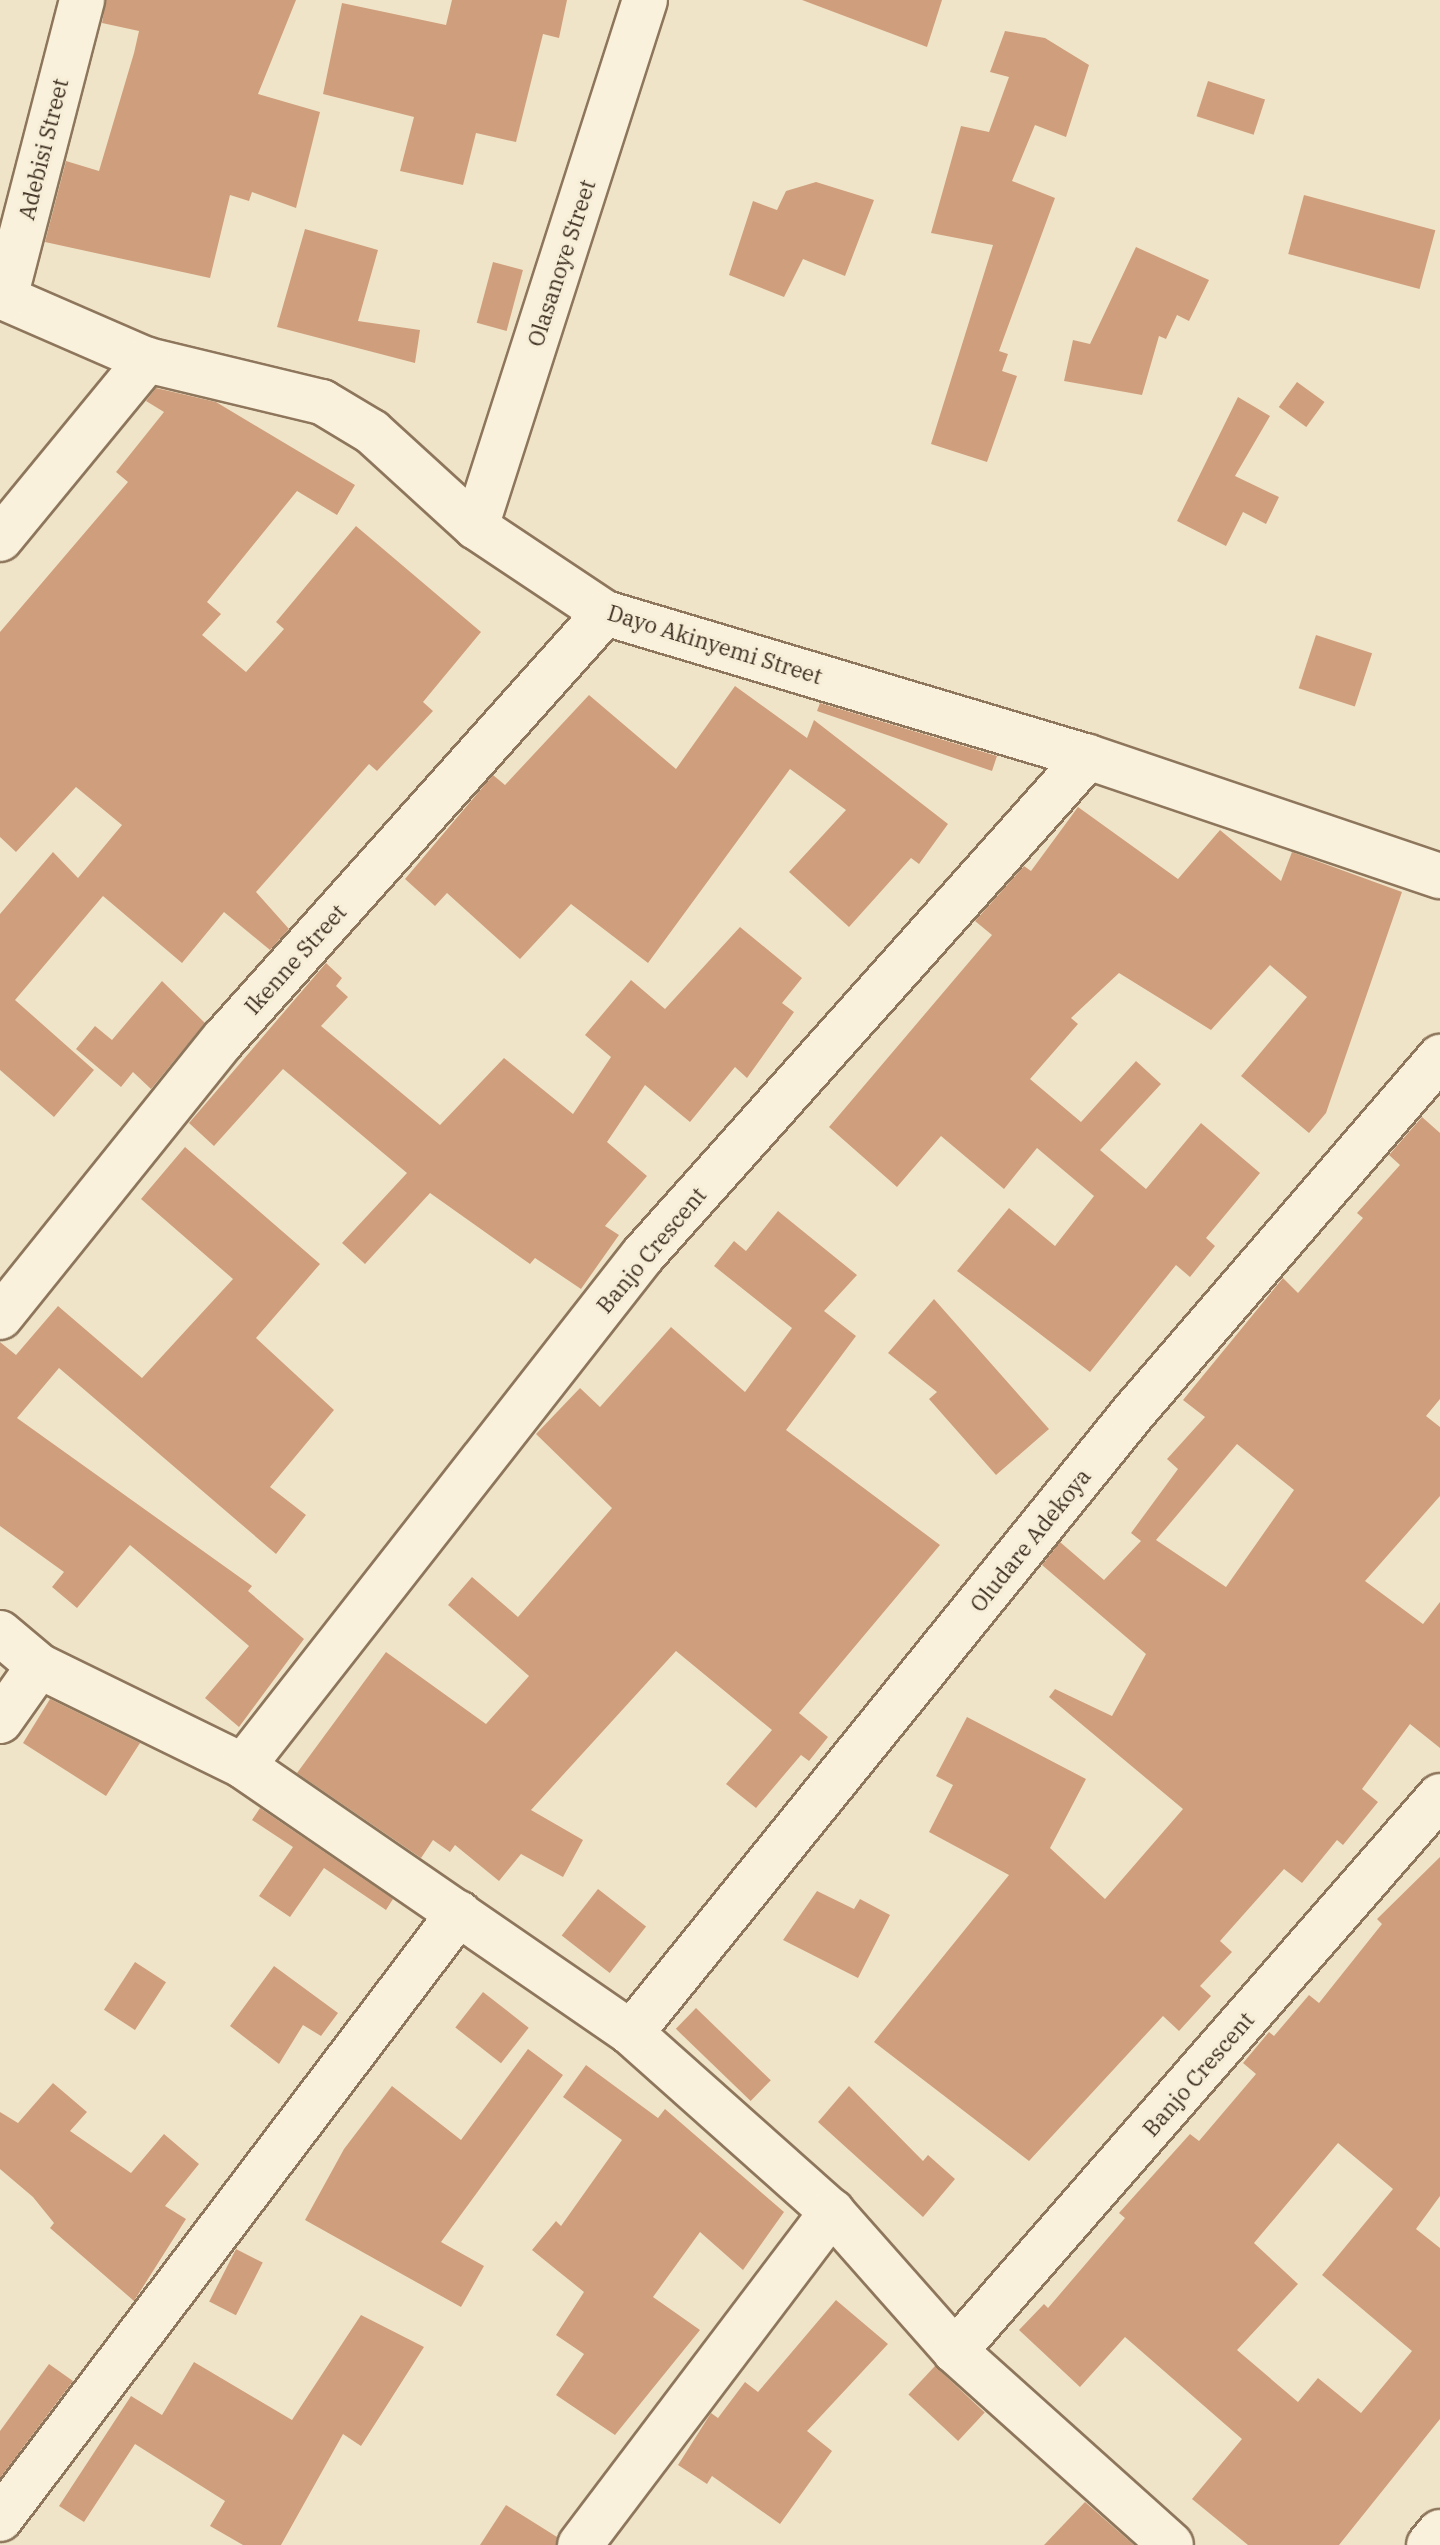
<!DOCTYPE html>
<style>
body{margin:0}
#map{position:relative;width:1440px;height:2545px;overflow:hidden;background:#f0e4c8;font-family:"IBM Plex Serif",serif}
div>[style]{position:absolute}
.building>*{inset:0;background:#cf9f7d;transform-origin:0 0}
.roads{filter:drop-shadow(2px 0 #8d765c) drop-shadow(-2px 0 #8d765c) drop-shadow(0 2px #8d765c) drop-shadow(0 -2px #8d765c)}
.minor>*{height:44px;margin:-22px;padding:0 22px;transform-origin:22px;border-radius:22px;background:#faf1dc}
span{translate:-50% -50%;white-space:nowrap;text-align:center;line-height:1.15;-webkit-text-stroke:6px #f7eed8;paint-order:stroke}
.street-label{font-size:22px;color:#3d2e20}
</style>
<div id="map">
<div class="building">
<i style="clip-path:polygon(106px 0,296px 0,258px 94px,320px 112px,296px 208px,252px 192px,249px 201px,230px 195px,210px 278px,45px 242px,66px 161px,99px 171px,134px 53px,139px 31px,102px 23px)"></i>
<i style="clip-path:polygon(452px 0,567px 0,559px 38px,543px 34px,516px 142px,476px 133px,463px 185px,400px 171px,414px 117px,323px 94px,342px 3px,446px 25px)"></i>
<i style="clip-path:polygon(802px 0,942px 0,927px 47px)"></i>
<i style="clip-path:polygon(1005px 31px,1045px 38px,1089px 65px,1066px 137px,1035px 125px,1012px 181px,1055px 198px,999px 351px,1008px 354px,1002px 371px,1017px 376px,987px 462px,931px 444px,993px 245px,931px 233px,961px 126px,989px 132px,1009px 77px,990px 72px)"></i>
<i style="left:1208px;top:81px;width:60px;height:37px;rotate:18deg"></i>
<i style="clip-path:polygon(816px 182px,874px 200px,845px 276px,803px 259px,784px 297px,729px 275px,753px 201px,777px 210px,786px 191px)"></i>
<i style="left:1304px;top:195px;width:136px;height:61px;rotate:15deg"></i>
<i style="clip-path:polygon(305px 229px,378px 250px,358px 321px,420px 330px,415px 363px,277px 327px)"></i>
<i style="clip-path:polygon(1136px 247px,1209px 280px,1189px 321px,1177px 315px,1166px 339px,1159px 336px,1142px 395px,1064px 381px,1073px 340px,1090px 344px)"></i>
<i style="left:493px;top:262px;width:31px;height:63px;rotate:15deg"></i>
<i style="left:1297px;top:382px;width:34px;height:31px;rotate:36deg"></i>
<i style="clip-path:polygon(156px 388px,216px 402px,355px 485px,337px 515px,297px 491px,207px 602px,221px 614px,202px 635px,246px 672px,284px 629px,276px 622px,356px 526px,481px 632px,423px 702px,433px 711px,377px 771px,369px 764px,256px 892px,289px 929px,270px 950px,224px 912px,182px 963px,103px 896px,15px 1000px,94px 1070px,54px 1117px,0 1070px,0 914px,53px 852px,78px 878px,122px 825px,76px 787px,16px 852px,0 837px,0 632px,128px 482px,116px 472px,164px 412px,146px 401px)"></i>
<i style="clip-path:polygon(1238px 397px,1270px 416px,1235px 476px,1279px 497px,1266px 524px,1243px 512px,1226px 546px,1177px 521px)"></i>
<i style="left:1316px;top:635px;width:59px;height:56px;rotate:18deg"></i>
<i style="clip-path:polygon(735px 686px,807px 738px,814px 720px,948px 824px,919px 864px,911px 858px,849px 927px,789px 872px,846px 810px,790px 769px,648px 963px,571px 904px,520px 959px,447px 893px,435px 906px,405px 879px,493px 775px,505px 785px,589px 695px,676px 769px)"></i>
<i style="clip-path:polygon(820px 703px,997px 756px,992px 771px,817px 711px)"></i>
<i style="clip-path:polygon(1078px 807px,1178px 879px,1220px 830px,1281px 881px,1292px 852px,1402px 892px,1326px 1113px,1309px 1133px,1241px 1076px,1307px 997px,1270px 965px,1211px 1030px,1119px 973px,1071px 1018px,1078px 1024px,1030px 1079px,1081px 1122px,1136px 1061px,1161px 1084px,1100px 1150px,1146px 1189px,1201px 1123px,1260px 1173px,1206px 1238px,1215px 1246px,1190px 1277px,1176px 1265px,1090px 1372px,957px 1271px,1009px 1208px,1055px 1246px,1094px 1196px,1037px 1148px,1004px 1189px,941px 1136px,897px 1187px,829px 1127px,992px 935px,975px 921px,1024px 866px,1031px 871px)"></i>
<i style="clip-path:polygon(740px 927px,802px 978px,782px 1003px,794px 1012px,747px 1078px,735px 1067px,690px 1122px,645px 1085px,607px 1142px,647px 1176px,605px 1226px,619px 1235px,581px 1289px,535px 1258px,530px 1264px,430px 1193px,365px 1264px,342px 1243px,407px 1173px,283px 1069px,214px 1146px,189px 1123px,326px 963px,342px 978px,336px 986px,348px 997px,321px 1026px,440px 1125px,504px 1058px,573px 1114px,611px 1057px,585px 1035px,631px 980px,665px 1009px)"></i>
<i style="clip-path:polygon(162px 981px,205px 1023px,151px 1089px,133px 1072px,121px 1087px,76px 1049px,95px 1026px,112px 1040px)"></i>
<i style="clip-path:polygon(evenodd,1422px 1117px,1440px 1133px,1440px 1399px,1426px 1416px,1440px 1427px,1440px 1496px,1365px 1581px,1423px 1624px,1440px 1602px,1440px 1748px,1410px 1724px,1362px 1789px,1378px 1802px,1343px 1845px,1337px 1840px,1302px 1883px,1284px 1869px,1220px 1941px,1232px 1952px,1200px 1986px,1211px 1996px,1179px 2031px,1163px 2016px,1029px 2161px,874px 2042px,1009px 1875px,929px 1832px,953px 1785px,936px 1776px,967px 1717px,1086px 1779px,1050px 1848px,1105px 1899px,1183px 1809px,1049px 1697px,1055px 1689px,1112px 1716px,1146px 1654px,1042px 1565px,1060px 1542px,1104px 1580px,1141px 1541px,1131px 1533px,1178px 1469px,1167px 1459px,1205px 1417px,1183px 1400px,1283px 1278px,1298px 1293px,1363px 1218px,1357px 1213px,1400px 1165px,1389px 1155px,1422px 1117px,1237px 1444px,1294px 1490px,1226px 1587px,1156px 1540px,1237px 1444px)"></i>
<i style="clip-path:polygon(185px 1147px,320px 1264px,256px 1338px,334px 1410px,270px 1487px,306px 1515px,276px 1554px,59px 1368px,17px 1418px,252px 1586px,248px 1591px,304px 1639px,239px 1727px,205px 1698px,249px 1646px,186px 1592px,130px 1545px,77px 1608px,52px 1587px,64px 1572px,0 1526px,0 1342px,16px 1355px,58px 1306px,142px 1378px,233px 1279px,141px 1199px)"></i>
<i style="clip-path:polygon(778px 1211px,857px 1275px,824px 1311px,856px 1336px,786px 1430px,940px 1545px,799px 1713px,828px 1737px,809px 1761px,801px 1755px,756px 1808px,726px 1784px,772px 1730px,676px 1651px,531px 1810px,583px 1840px,563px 1877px,521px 1854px,499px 1881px,455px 1845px,450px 1852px,433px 1840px,421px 1858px,297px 1773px,386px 1652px,486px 1724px,529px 1676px,448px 1605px,472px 1577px,518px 1617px,612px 1508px,536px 1434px,580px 1388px,600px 1407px,671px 1327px,745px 1392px,792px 1328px,714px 1266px,734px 1241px,746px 1251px)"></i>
<i style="clip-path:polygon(934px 1299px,1049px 1429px,996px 1475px,929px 1399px,937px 1392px,888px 1353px)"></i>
<i style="clip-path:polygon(50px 1699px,140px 1743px,106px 1796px,23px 1743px)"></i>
<i style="clip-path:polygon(260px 1808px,393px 1899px,386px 1910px,324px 1868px,290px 1917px,259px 1896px,293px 1847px,252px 1820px)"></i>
<i style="clip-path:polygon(evenodd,1440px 1857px,1440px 2196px,1416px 2229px,1440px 2248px,1440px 2419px,1339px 2545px,1248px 2545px,1192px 2499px,1242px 2439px,1125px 2337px,1080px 2387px,1019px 2330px,1044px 2304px,1048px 2308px,1125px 2218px,1119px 2213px,1190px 2134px,1199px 2141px,1256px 2074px,1243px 2063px,1269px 2032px,1274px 2036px,1309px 1995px,1319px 2003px,1382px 1924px,1377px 1919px,1440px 1857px,1338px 2143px,1393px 2189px,1322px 2275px,1412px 2351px,1361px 2413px,1318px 2378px,1298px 2402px,1237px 2350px,1298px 2284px,1254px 2243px,1338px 2143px)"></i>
<i style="left:598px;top:1889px;width:61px;height:59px;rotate:38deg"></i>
<i style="clip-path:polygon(817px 1891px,854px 1909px,860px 1899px,890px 1915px,858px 1978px,783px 1940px)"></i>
<i style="left:135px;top:1962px;width:37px;height:57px;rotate:33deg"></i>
<i style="clip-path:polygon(274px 1966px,338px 2013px,321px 2036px,303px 2025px,279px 2064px,230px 2026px)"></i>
<i style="left:483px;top:1992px;width:58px;height:45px;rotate:38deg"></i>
<i style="left:696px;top:2008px;width:104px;height:29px;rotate:44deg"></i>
<i style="clip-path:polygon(528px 2049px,563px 2075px,441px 2242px,484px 2266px,461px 2307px,305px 2220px,344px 2149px,392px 2086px,461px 2140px)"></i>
<i style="clip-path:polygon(586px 2065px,658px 2118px,665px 2109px,784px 2212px,743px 2270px,700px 2232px,653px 2297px,700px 2330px,615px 2435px,556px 2395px,584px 2354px,556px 2335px,584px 2292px,532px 2250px,556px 2221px,561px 2226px,622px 2140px,563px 2097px)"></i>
<i style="clip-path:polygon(53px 2083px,87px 2112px,70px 2131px,131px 2173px,164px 2134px,199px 2164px,165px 2206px,186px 2219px,134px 2301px,50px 2228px,54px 2223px,33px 2197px,0 2169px,0 2112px,18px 2123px)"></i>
<i style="clip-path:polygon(849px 2086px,923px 2161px,928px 2155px,955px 2179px,923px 2217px,818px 2122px)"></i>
<i style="left:236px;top:2249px;width:30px;height:59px;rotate:27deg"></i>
<i style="clip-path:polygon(836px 2300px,888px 2344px,807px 2431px,832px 2451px,780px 2524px,712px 2476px,707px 2484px,678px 2465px,711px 2413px,718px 2418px,745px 2382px,758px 2392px)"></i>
<i style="clip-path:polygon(361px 2315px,424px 2347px,361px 2446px,343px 2434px,281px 2545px,243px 2545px,210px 2526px,225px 2501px,135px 2444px,84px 2522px,59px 2506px,131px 2396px,162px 2415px,194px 2362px,292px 2420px)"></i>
<i style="clip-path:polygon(49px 2364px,73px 2381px,0 2478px,0 2431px)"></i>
<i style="left:935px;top:2366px;width:68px;height:39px;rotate:43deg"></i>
<i style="clip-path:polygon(1085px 2502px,1134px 2545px,1044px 2545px)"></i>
<i style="clip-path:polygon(506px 2505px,557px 2537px,556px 2545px,480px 2545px)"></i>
</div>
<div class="roads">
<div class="minor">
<i style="left:0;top:296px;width:160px;rotate:23.5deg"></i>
<i style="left:147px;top:360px;width:180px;rotate:13.5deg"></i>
<i style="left:322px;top:402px;width:58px;rotate:31deg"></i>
<i style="left:372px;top:432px;width:141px;rotate:42.4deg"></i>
<i style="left:476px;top:527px;width:155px;rotate:33.7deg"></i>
<i style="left:605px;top:613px;width:504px;rotate:16.6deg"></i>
<i style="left:1088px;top:757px;width:372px;rotate:18.7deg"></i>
<i style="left:5px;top:298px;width:308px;rotate:-75.5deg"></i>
<i style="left:476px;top:527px;width:553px;rotate:-72.22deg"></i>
<i style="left:0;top:539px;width:232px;rotate:-50.6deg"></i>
<i style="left:0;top:1317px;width:356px;rotate:-51.2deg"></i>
<i style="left:223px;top:1040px;width:573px;rotate:-48.18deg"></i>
<i style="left:0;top:1633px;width:51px;rotate:40.2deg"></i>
<i style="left:39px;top:1666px;width:227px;rotate:26.1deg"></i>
<i style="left:243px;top:1766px;width:471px;rotate:34.5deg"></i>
<i style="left:631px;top:2033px;width:269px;rotate:41.7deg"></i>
<i style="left:832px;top:2212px;width:186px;rotate:48.5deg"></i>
<i style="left:955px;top:2351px;width:290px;rotate:41.9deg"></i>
<i style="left:0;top:1721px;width:67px;rotate:-54.7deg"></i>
<i style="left:243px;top:1766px;width:649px;rotate:-51.95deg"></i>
<i style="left:643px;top:1255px;width:668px;rotate:-48.22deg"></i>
<i style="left:631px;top:2033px;width:796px;rotate:-51.01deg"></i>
<i style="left:1132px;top:1414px;width:472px;rotate:-49.2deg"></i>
<i style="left:955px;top:2351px;width:737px;rotate:-48.85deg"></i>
<i style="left:0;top:2519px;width:760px;rotate:-52.86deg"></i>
<i style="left:580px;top:2545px;width:418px;rotate:-52.9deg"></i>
<i style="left:1429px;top:2545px;width:17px;rotate:-50deg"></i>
</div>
</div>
<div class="street-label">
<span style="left:43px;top:149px;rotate:-76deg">Adebisi Street</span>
<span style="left:561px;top:263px;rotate:-72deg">Olasanoye Street</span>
<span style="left:715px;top:644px;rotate:17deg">Dayo Akinyemi Street</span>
<span style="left:295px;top:959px;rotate:-48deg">Ikenne Street</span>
<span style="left:651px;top:1250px;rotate:-50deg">Banjo Crescent</span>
<span style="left:1030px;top:1540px;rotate:-51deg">Oludare Adekoya</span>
<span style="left:1198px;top:2074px;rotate:-49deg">Banjo Crescent</span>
</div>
</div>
